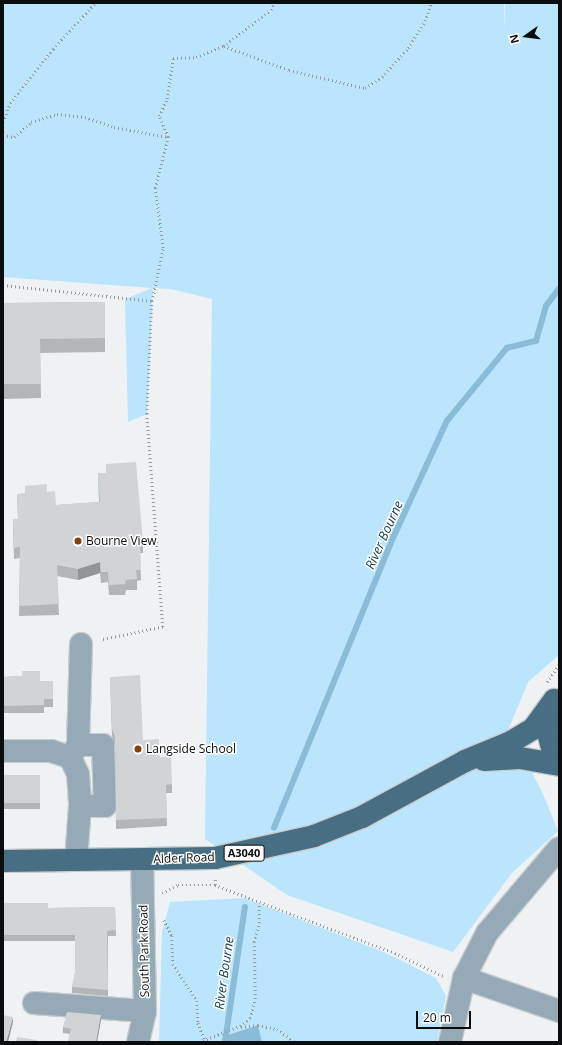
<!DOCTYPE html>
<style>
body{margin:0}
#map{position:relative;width:562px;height:1045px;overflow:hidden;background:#eef2f4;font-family:"Open Sans",sans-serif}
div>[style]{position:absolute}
.green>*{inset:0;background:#bae5fd}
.water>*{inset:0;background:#8abcd7}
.stream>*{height:5.5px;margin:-2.75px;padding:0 2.75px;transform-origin:2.75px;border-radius:2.75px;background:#8abcd7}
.path>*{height:2.5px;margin-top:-1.25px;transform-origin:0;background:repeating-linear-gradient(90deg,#989b9c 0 1px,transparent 0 4px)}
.roads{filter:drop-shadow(1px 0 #cacdcf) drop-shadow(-1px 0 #cacdcf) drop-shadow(0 1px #cacdcf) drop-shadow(0 -1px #cacdcf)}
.minor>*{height:22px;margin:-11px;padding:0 11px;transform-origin:11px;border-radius:11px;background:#95aab6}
.major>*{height:22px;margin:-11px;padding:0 11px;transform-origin:11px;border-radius:11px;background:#476e83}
.wall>*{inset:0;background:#b3b6b8;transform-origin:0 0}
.shaded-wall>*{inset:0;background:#929496}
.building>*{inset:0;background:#d0d4d6;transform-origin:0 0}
.dots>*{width:11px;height:11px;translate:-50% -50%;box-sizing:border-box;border:2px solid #fff;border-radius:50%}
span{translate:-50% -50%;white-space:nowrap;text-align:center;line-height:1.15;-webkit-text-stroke:3px #fff;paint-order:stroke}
.shield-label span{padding:1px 3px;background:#fff;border:1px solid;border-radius:3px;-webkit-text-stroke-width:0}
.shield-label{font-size:11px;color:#0b0c0d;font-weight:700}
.poi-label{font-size:12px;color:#0b0c0d}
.left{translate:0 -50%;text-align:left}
.street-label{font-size:12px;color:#0b0c0d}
.water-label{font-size:13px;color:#194256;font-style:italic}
.frame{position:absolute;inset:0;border:4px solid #0b0c0d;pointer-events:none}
.north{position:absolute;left:506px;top:16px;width:40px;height:40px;-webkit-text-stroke:3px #fff;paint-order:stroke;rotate:256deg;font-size:11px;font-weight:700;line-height:16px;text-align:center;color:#0b0c0d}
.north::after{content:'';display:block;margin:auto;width:14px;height:18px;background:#0b0c0d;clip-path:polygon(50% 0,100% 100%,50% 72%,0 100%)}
.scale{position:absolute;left:416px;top:1011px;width:55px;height:18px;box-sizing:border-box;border:2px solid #0b0c0d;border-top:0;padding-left:5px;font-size:12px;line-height:14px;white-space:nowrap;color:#0b0c0d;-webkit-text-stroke:3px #fff;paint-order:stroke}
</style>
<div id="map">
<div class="green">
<i style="clip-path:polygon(3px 3px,504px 3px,504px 31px,505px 3px,559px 3px,559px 655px,528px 682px,509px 728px,543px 794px,558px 831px,512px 873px,453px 952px,287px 895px,205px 839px,212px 299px,171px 289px,153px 288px,147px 414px,128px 422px,125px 299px,152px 288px,3px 277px)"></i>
<i style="clip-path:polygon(245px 898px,386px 953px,436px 978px,446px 996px,437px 1042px,262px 1042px,258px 1025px,228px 1035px,222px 1042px,159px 1042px,162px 932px,170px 902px)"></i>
</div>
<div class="water">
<i style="clip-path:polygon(258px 1025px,262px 1042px,222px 1042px,228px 1035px)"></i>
</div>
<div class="stream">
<i style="left:274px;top:828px;width:316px;rotate:-67.7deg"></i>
<i style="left:394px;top:536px;width:127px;rotate:-65.3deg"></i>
<i style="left:447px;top:421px;width:94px;rotate:-50.6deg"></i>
<i style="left:507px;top:348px;width:30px;rotate:-14deg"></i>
<i style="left:536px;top:341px;width:36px;rotate:-74deg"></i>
<i style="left:546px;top:306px;width:21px;rotate:-53deg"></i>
<i style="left:225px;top:1042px;width:136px;rotate:-81.6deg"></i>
</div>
<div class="path">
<i style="left:224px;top:46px;width:69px;rotate:20.3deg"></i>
<i style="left:289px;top:70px;width:78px;rotate:13.3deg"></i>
<i style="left:365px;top:88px;width:20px;rotate:-33deg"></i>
<i style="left:382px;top:77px;width:39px;rotate:-48deg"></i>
<i style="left:408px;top:48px;width:32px;rotate:-58deg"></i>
<i style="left:425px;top:21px;width:19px;rotate:-72deg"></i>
<i style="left:3px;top:122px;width:20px;rotate:-70deg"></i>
<i style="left:10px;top:103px;width:69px;rotate:-51.5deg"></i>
<i style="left:53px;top:49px;width:62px;rotate:-47.6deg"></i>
<i style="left:3px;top:135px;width:11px;rotate:10deg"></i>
<i style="left:14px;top:137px;width:23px;rotate:-41deg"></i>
<i style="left:31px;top:122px;width:27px;rotate:-17deg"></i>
<i style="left:57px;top:114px;width:28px;rotate:6deg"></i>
<i style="left:85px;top:117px;width:31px;rotate:19deg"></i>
<i style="left:114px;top:127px;width:55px;rotate:10.5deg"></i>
<i style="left:3px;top:285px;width:150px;rotate:6.1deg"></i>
<i style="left:152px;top:301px;width:113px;rotate:92.5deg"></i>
<i style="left:147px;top:414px;width:214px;rotate:85.7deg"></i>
<i style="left:163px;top:627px;width:64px;rotate:168.3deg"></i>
<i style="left:152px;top:301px;width:54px;rotate:-78.3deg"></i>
<i style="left:163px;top:248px;width:61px;rotate:-97.6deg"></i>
<i style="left:155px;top:188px;width:53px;rotate:-75.7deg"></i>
<i style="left:168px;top:137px;width:23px;rotate:-113deg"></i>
<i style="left:159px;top:116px;width:19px;rotate:-65deg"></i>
<i style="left:167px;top:99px;width:41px;rotate:-81.7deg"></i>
<i style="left:173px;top:58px;width:23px;rotate:-2deg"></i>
<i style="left:196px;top:57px;width:29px;rotate:-22deg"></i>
<i style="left:223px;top:46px;width:60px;rotate:-36.9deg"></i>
<i style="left:271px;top:10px;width:8px;rotate:-67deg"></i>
<i style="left:547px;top:682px;width:21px;rotate:-55deg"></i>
<i style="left:215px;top:885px;width:192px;rotate:20.7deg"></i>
<i style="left:395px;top:953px;width:55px;rotate:25.6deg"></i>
<i style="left:162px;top:893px;width:18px;rotate:-27deg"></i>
<i style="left:178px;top:885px;width:37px"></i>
<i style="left:215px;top:885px;width:8px;rotate:-90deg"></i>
<i style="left:164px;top:920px;width:18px;rotate:63deg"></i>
<i style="left:172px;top:936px;width:28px;rotate:88deg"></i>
<i style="left:173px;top:964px;width:44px;rotate:57deg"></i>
<i style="left:197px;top:1001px;width:22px;rotate:87deg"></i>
<i style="left:198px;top:1023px;width:18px;rotate:68deg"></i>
<i style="left:241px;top:1027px;width:17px;rotate:-7deg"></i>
<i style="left:258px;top:1025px;width:19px;rotate:12deg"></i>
<i style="left:277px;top:1029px;width:22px;rotate:36deg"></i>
<i style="left:199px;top:1042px;width:44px;rotate:-21.3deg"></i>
<i style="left:240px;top:1026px;width:13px;rotate:-39deg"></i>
<i style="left:250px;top:1018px;width:20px;rotate:-75deg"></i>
<i style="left:255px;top:999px;width:57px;rotate:-91deg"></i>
<i style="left:254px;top:942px;width:20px;rotate:-75deg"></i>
<i style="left:259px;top:923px;width:20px;rotate:-90deg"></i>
</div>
<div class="roads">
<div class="minor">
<i style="left:78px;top:745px;width:25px"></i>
<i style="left:103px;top:745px;width:61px;rotate:88.1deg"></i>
<i style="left:105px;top:806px;width:25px;rotate:180deg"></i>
<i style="left:3px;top:751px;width:48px"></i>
<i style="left:51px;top:751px;width:20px;rotate:18deg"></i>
<i style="left:70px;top:757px;width:19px;rotate:65deg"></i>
<i style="left:78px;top:774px;width:32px;rotate:86deg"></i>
<i style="left:80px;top:806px;width:54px;rotate:94.2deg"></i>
<i style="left:70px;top:757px;width:14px;rotate:-56deg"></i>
<i style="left:78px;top:745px;width:101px;rotate:-88.3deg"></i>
<i style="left:464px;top:978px;width:101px;rotate:19.2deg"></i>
<i style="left:34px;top:1003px;width:111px;rotate:4.1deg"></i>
<i style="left:138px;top:1042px;width:32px;rotate:-77deg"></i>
<i style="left:145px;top:1011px;width:151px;rotate:-91.1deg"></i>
<i style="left:450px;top:1042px;width:66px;rotate:-77.7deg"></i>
<i style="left:464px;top:978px;width:51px;rotate:-62.9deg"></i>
<i style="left:487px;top:933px;width:111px;rotate:-49.7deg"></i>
</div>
<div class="major">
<i style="left:552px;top:705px;width:28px;rotate:98deg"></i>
<i style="left:548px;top:733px;width:16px;rotate:75deg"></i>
<i style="left:552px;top:748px;width:17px;rotate:65deg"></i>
<i style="left:484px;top:760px;width:36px;rotate:-3deg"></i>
<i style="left:520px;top:758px;width:40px;rotate:10deg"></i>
<i style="left:3px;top:861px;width:212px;rotate:-0.8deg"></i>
<i style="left:215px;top:858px;width:101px;rotate:-12.5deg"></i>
<i style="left:314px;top:836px;width:52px;rotate:-21.6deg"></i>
<i style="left:362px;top:817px;width:117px;rotate:-28.5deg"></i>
<i style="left:465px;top:761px;width:50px;rotate:-22.4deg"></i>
<i style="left:511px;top:742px;width:26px;rotate:-31deg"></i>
<i style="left:533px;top:729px;width:36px;rotate:-54deg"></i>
</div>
</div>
<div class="wall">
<i style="clip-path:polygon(105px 302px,105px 352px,40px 353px,41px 398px,3px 399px,3px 303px)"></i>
<i style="clip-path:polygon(106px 464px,143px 542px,143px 553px,140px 553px,141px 580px,137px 581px,137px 590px,126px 590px,125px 595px,109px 595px,108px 582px,101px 583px,100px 573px,78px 580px,57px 576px,59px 615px,19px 616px,20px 558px,14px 559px,13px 530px,13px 519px,18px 519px,17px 494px,47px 492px,56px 505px,99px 502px,98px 473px,106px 473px)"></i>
<i style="clip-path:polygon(22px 676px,40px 681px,53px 681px,53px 707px,44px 707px,44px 713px,3px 713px,3px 677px)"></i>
<i style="clip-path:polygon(110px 677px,143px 740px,160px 757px,172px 784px,172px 793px,166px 793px,167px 826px,116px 829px,115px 745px,112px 737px)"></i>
<i style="left:3px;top:775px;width:37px;height:34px"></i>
<i style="clip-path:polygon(3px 903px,48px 908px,115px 907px,116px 936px,108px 936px,108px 996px,72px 993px,72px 987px,75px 973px,75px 941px,3px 941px)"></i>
<i style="clip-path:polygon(101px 1020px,97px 1042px,68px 1042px,70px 1034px,63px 1033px,63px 1027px)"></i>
</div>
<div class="shaded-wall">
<i style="clip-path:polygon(100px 562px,100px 573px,78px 580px,78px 569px)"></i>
<i style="clip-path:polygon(101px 1015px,101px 1020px,97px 1042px,96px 1042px)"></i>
<i style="clip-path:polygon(13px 1017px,13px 1022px,8px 1042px,6px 1042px)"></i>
</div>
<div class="building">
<i style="clip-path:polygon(105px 302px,105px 338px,40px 339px,41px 384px,3px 384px,3px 303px)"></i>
<i style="clip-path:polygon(136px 462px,143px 542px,140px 543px,141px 570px,136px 570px,137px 579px,126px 580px,125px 584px,109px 585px,108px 572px,101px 572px,100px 562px,78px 569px,57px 565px,59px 604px,19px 606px,20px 547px,14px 548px,13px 519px,18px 519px,17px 494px,25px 494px,25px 486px,47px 484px,47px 492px,55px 491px,56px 505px,100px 502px,98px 473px,106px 473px,106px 464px)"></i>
<i style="clip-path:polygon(22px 671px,40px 671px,40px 681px,53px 681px,53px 699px,44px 699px,44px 705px,3px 706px,3px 677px,22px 676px)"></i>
<i style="clip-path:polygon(140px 675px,143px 740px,159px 739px,160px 757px,171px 756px,172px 784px,166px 785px,167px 818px,116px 820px,115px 736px,112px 729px,110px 677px)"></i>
<i style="left:3px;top:775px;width:37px;height:28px"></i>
<i style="clip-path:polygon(3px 903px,48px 903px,48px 908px,115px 907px,116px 930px,107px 931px,108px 990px,72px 987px,75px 973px,75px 935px,3px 935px)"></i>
<i style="clip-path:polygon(67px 1012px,101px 1015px,96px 1042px,68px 1042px,71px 1029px,63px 1027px)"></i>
<i style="clip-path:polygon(3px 1015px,13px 1017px,6px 1042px,3px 1042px)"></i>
<i style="clip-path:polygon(17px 1037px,37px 1040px,36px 1042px,16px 1042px)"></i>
</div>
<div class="dots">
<i style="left:78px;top:541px;background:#83410e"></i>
<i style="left:138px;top:749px;background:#83410e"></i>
</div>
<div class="shield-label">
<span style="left:244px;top:853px">A3040</span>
</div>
<div class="poi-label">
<span class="left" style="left:86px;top:541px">Bourne View</span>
<span class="left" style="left:146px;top:749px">Langside School</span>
</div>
<div class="street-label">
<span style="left:184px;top:858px;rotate:-2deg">Alder Road</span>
<span style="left:144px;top:951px;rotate:-91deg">South Park Road</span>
</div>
<div class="water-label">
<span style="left:384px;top:535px;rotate:-66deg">River Bourne</span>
<span style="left:224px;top:973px;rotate:-82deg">River Bourne</span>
</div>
<div class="frame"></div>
<div class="north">N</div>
<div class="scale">20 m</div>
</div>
